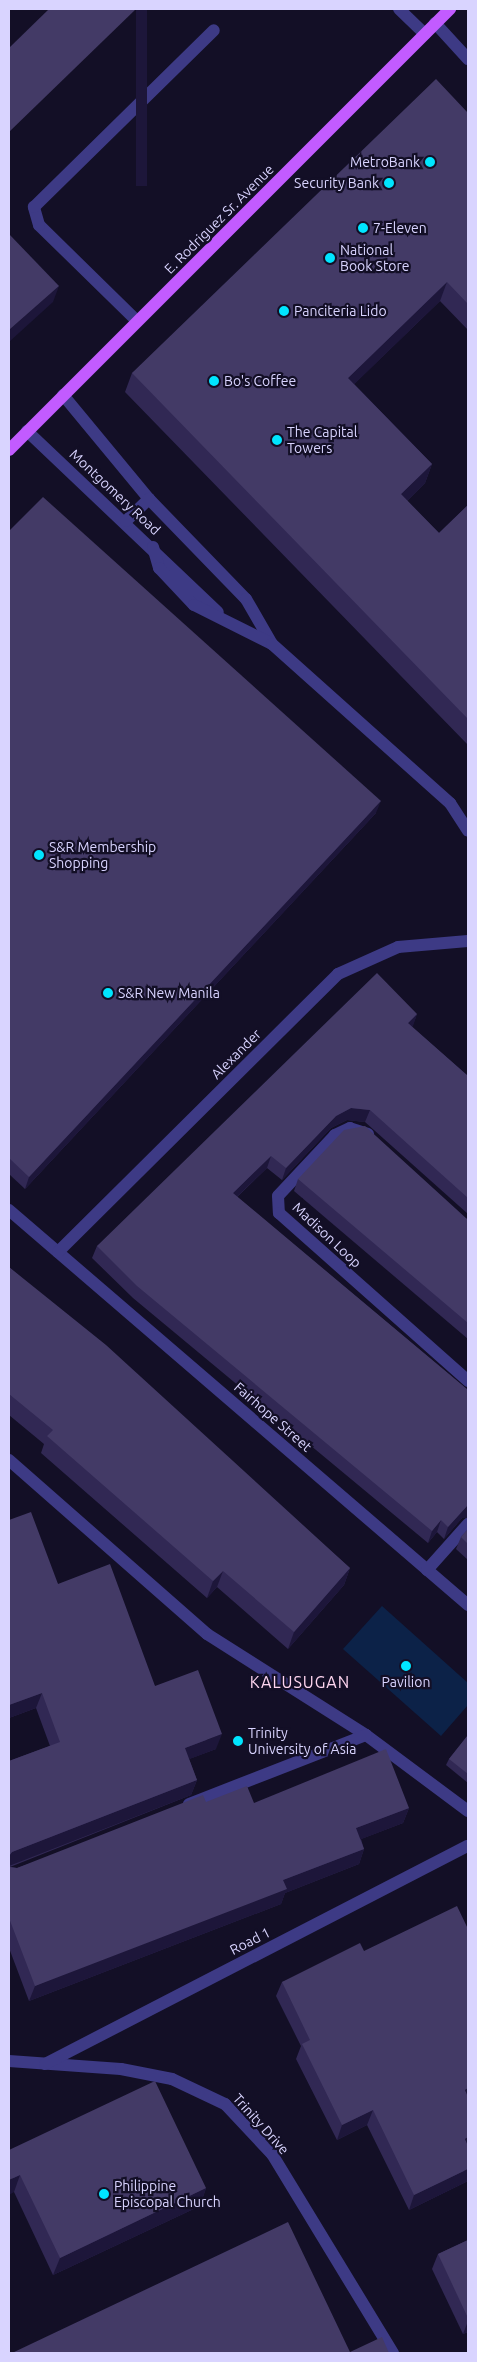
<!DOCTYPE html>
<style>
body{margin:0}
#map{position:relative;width:477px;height:2362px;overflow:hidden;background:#130f26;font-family:Ubuntu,sans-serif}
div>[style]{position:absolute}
.water>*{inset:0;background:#0c2248}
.minor>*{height:12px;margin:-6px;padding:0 6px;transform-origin:6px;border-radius:6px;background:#3d3a85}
.major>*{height:12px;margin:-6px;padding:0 6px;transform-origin:6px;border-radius:6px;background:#c25bff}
.wall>*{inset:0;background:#312854}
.shaded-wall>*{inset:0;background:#1d163a;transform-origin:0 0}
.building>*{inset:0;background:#433a66}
.dots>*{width:14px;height:14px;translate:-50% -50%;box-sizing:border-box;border:2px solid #130f26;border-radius:50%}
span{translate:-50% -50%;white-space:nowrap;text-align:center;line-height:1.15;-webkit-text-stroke:4.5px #130f26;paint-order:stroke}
.poi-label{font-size:14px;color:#d9d4ff}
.right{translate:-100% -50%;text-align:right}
.left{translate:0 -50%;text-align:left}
.street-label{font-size:14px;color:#d9d4ff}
.quarter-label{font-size:16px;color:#ffd6f0;letter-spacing:1px}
.frame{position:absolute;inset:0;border:10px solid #d9d4ff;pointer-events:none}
</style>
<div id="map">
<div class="water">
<i style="clip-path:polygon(382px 1606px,468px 1683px,468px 1705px,441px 1736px,343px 1649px)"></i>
</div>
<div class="minor">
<i style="left:399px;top:9px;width:36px;rotate:44deg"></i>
<i style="left:435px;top:23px;width:49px;rotate:47.5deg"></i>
<i style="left:137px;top:321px;width:137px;rotate:-135.6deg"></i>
<i style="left:39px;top:225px;width:19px;rotate:-106deg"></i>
<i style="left:34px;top:207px;width:252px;rotate:-44.5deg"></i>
<i style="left:63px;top:395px;width:135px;rotate:50.4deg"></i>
<i style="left:149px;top:499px;width:139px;rotate:45.9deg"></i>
<i style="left:246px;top:599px;width:52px;rotate:60deg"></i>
<i style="left:27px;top:431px;width:263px;rotate:43.5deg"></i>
<i style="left:126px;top:521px;width:32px;rotate:-44deg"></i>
<i style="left:153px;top:547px;width:22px;rotate:74deg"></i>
<i style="left:159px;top:568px;width:51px;rotate:46.6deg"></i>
<i style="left:194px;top:605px;width:87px;rotate:26.6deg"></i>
<i style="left:272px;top:644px;width:239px;rotate:41.8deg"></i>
<i style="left:450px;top:803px;width:33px;rotate:57deg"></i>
<i style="left:368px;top:1134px;width:19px;rotate:-162deg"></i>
<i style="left:350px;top:1128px;width:17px;rotate:155deg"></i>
<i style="left:335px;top:1135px;width:83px;rotate:133.1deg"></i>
<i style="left:278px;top:1196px;width:17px;rotate:87deg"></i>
<i style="left:279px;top:1213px;width:253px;rotate:41.6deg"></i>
<i style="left:9px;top:1210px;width:606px;rotate:40.71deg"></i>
<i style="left:58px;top:1252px;width:395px;rotate:-44.8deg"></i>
<i style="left:338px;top:974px;width:66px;rotate:-24.2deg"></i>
<i style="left:398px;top:947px;width:70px;rotate:-4.9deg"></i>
<i style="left:9px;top:1460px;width:264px;rotate:41.3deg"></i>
<i style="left:207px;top:1634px;width:188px;rotate:32.4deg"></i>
<i style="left:366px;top:1735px;width:127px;rotate:36.7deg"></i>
<i style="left:427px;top:1570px;width:62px;rotate:-48.3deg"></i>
<i style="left:189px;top:1804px;width:190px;rotate:-21.3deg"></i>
<i style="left:9px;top:2061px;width:112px;rotate:4.1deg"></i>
<i style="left:121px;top:2069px;width:52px;rotate:11.1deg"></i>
<i style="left:172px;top:2079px;width:59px;rotate:25.3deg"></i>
<i style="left:225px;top:2104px;width:69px;rotate:46.8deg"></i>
<i style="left:272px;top:2154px;width:233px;rotate:58.7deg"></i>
<i style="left:45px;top:2064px;width:476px;rotate:-27.3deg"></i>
</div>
<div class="major">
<i style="left:9px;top:450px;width:624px;rotate:-45deg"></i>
</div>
<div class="wall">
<i style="clip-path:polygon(468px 113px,468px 330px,440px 301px,354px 384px,432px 464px,425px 483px,407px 501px,439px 533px,468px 505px,468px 745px,125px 392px,132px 373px)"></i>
<i style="clip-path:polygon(9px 531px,376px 813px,25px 1189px,9px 1174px)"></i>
<i style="clip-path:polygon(417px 1014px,412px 1027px,468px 1076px,468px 1214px,365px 1122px,347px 1120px,331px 1128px,282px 1180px,267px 1168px,237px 1197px,468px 1390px,468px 1518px,462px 1518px,444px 1539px,437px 1532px,428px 1543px,133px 1298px,92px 1258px,97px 1246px)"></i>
<i style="clip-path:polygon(298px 1179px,468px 1219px,468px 1339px,294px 1191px)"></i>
<i style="clip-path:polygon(9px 1267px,350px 1568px,344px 1585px,288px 1649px,217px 1587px,207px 1598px,41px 1453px,44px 1444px,9px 1415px)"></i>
<i style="clip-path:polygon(9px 1520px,58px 1584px,155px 1686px,216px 1749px,189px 1759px,197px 1780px,191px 1795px,10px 1867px,17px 1868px,206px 1802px,409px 1808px,403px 1823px,361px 1839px,364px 1849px,359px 1864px,285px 1893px,281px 1904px,29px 2001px,9px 1948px,9px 1761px,50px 1746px,36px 1708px,9px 1718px)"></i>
<i style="clip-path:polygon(468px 1529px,468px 1560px,456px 1549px,461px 1537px)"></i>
<i style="clip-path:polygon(468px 1735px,468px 1783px,446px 1765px,449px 1759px)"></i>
<i style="clip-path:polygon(364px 1951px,468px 2181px,409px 2210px,367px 2125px,337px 2140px,296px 2059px,301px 2046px,276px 1996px,282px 1982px)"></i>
<i style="clip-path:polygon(9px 2150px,206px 2188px,200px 2206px,53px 2275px,14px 2192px)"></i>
<i style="clip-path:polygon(468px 2240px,468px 2332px,463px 2334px,432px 2269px,438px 2254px)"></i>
</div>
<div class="shaded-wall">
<i style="left:136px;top:9px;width:11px;height:177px"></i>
<i style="clip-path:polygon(447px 282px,440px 301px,341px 397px,348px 378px)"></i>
<i style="clip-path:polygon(59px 286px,53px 302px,9px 342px,9px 330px)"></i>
<i style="clip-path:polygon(432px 464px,425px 483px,394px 514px,401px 494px)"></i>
<i style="clip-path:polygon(381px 801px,376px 813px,25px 1189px,29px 1177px)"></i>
<i style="clip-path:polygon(417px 1014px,413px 1026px,403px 1035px,408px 1023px)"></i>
<i style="clip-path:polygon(351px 1108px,370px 1110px,365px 1122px,347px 1120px,331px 1128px,282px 1180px,286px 1168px,336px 1116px)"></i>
<i style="clip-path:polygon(271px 1156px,267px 1168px,228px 1205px,233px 1193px)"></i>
<i style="clip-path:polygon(467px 1506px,468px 1506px,468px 1518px,462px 1518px,444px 1539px,448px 1527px)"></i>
<i style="clip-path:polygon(441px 1520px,437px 1532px,428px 1543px,432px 1531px)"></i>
<i style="clip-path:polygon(350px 1568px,344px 1585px,288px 1649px,294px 1632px)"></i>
<i style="clip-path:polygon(223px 1571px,217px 1587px,207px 1598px,213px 1581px)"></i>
<i style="clip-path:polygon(42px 1693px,36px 1708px,9px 1718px,9px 1705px)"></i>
<i style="clip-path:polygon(222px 1734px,216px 1749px,179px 1763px,185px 1748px)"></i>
<i style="clip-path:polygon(197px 1780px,191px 1795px,9px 1866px,9px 1856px,12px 1852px)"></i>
<i style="clip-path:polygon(409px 1808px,403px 1823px,351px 1843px,356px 1828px)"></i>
<i style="clip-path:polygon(364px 1849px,359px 1864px,285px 1893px,281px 1904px,29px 2001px,35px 1986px,283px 1880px)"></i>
<i style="clip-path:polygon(468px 2088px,468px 2100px,465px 2090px)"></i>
<i style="clip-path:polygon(373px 2110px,367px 2125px,337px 2140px,342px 2125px)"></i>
<i style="clip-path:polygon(468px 2137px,468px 2149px,465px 2139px)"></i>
<i style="clip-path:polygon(468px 2169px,468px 2181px,409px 2210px,414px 2195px)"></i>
<i style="clip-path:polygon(20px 2175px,14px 2192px,9px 2195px,9px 2180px)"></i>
<i style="clip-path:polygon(206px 2188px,200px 2206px,53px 2275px,60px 2258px)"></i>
<i style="clip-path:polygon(468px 2321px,468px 2332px,463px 2334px)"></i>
</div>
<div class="building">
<i style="clip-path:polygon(49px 9px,136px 9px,9px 132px,9px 48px)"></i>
<i style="clip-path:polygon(436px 79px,468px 113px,468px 304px,447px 282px,348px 378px,432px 464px,401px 494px,439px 533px,468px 505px,468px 719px,132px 373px)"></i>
<i style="clip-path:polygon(9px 234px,59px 286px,9px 330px)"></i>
<i style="clip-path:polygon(43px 497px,381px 801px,29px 1177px,9px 1158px,9px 531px)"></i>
<i style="clip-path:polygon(377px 973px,417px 1014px,408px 1023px,468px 1076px,468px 1198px,370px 1110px,351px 1108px,336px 1116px,286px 1168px,271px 1156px,233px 1193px,468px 1390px,468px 1506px,467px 1506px,448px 1527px,441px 1520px,432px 1531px,137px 1286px,97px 1246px)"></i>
<i style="clip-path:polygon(365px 1126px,467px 1219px,468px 1219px,468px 1323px,298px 1179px,344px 1130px)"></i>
<i style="clip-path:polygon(9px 1267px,106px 1345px,350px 1568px,294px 1632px,223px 1571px,213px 1581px,47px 1436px,53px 1430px,9px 1394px)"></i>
<i style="clip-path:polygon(31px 1512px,58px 1584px,110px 1564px,155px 1686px,198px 1670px,222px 1734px,185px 1748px,197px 1780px,12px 1852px,9px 1856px,9px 1761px,60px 1742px,42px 1693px,9px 1705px,9px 1520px)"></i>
<i style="clip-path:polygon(468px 1529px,468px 1544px,461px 1537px)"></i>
<i style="clip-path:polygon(468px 1735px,468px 1774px,449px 1759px)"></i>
<i style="clip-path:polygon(386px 1749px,409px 1808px,356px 1828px,364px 1849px,283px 1880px,287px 1889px,35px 1986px,9px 1918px,9px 1864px,10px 1867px,17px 1868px,203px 1795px,206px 1802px,247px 1786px,254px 1803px)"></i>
<i style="clip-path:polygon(457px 1906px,468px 1929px,468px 2088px,465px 2090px,468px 2097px,468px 2137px,465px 2139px,468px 2146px,468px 2169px,414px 2195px,373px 2110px,342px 2125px,302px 2044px,310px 2040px,282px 1982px,360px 1943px,364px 1951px)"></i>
<i style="clip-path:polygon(155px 2081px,206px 2188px,60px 2258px,20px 2175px,9px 2180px,9px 2150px)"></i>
<i style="clip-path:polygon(288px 2222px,350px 2352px,382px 2337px,389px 2353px,12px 2353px)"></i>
<i style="clip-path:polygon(468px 2240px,468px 2318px,438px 2254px)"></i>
</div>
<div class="dots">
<i style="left:430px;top:162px;background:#00e5ff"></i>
<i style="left:389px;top:183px;background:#00e5ff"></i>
<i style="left:363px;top:228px;background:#00e5ff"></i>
<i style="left:330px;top:258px;background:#00e5ff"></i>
<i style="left:284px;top:311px;background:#00e5ff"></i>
<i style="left:214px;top:381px;background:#00e5ff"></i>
<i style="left:277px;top:440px;background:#00e5ff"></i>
<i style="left:39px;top:855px;background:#00e5ff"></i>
<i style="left:108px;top:993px;background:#00e5ff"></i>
<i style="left:406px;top:1666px;background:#00e5ff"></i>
<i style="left:238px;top:1741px;background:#00e5ff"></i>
<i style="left:104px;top:2194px;background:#00e5ff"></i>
</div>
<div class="poi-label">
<span class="right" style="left:420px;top:162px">MetroBank</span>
<span class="right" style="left:379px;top:183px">Security Bank</span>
<span class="left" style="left:373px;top:228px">7-Eleven</span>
<span class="left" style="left:340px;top:258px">National<br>Book Store</span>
<span class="left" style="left:294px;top:311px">Panciteria Lido</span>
<span class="left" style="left:224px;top:381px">Bo's Coffee</span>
<span class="left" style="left:287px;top:440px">The Capital<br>Towers</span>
<span class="left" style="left:49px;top:855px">S&amp;R Membership<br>Shopping</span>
<span class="left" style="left:118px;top:993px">S&amp;R New Manila</span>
<span style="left:406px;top:1682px">Pavilion</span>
<span class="left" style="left:248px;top:1741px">Trinity<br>University of Asia</span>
<span class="left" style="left:114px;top:2194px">Philippine<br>Episcopal Church</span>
</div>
<div class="street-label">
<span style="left:219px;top:219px;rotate:-45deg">E. Rodriguez Sr. Avenue</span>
<span style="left:115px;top:492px;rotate:43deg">Montgomery Road</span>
<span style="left:236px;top:1054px;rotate:-45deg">Alexander</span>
<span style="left:327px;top:1235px;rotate:43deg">Madison Loop</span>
<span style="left:273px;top:1417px;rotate:41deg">Fairhope Street</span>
<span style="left:250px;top:1941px;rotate:-27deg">Road 1</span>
<span style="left:261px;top:2124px;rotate:48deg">Trinity Drive</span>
</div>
<div class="quarter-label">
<span style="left:300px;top:1682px">KALUSUGAN</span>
</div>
<div class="frame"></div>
</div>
